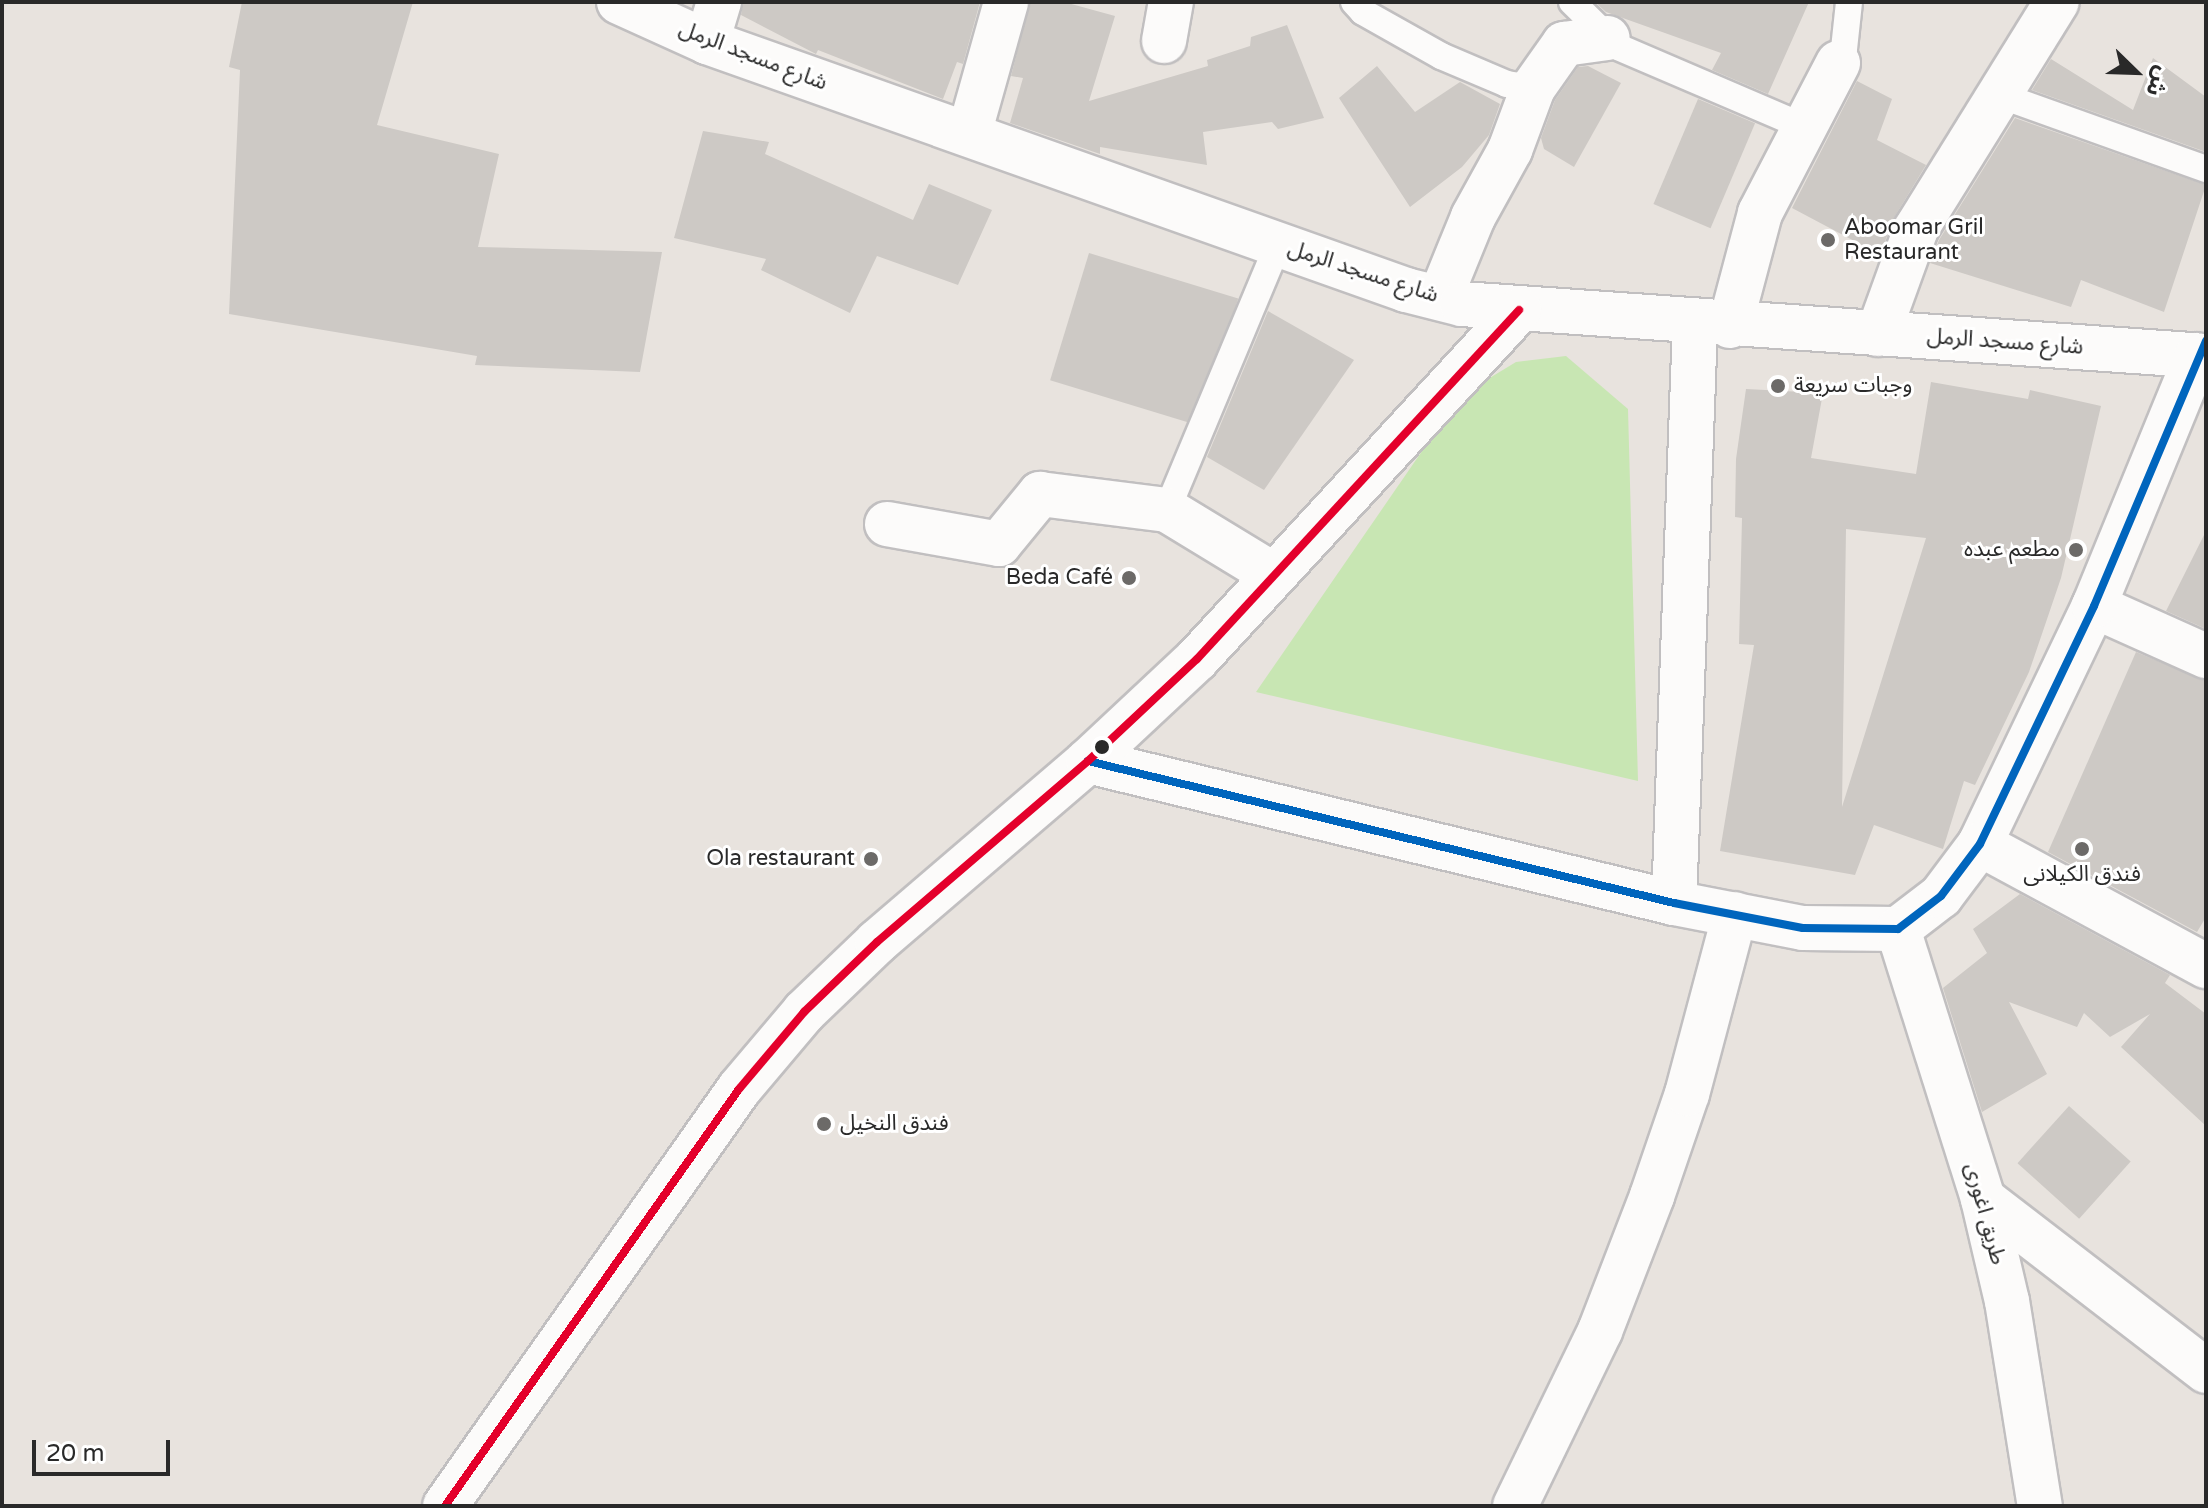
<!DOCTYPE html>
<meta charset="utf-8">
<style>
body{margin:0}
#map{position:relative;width:2208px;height:1508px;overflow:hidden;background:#e8e3de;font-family:"Varela Round","Noto Sans Arabic",sans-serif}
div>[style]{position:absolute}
.green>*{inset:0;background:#c8e6b3}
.building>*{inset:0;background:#cdc9c5;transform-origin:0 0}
.roads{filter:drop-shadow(2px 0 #c1bfc0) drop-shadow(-2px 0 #c1bfc0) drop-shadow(0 2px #c1bfc0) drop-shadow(0 -2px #c1bfc0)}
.service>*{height:26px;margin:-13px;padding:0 13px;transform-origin:13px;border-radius:13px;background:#fcfbfa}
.minor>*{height:44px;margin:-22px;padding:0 22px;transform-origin:22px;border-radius:22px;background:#fcfbfa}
.tertiary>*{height:44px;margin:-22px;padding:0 22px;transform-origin:22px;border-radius:22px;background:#fcfbfa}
.bus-1>*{height:8px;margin:-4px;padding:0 4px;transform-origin:4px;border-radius:4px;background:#0065bd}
.bus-2>*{height:8px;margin:-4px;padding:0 4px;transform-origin:4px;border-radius:4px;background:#e4002b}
.dots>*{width:22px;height:22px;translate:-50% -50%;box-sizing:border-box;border:4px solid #fff;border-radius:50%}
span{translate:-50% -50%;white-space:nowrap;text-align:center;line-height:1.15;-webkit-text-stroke:6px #fff;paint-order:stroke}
.street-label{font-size:22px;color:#292929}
.poi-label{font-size:22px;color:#292929}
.left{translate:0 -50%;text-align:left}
.right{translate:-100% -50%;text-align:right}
.frame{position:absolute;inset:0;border:4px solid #292929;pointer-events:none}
.north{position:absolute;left:2096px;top:32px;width:80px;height:80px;-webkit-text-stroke:6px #fff;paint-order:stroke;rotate:113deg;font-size:22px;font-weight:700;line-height:32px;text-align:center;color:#292929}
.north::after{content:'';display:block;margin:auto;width:28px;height:36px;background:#292929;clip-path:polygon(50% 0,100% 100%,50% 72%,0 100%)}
.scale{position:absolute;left:32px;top:1440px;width:138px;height:36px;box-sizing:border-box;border:4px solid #292929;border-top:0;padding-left:10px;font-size:24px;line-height:28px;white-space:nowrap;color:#292929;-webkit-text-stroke:6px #fff;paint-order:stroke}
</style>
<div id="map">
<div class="green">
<i style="clip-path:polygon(1566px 356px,1628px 409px,1638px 781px,1256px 692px,1460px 396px,1516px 362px)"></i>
</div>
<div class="building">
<i style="clip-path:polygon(242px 2px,413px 2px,377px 125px,499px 154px,478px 247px,662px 252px,640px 372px,475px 365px,477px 356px,229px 314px,240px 70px,229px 67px)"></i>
<i style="clip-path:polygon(743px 2px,980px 2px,963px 64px,957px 62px,943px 99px,818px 50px,816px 54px,741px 15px)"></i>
<i style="clip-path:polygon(1030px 2px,1064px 2px,1115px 16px,1089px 101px,1208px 66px,1207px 60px,1250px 46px,1251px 37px,1287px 25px,1324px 118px,1278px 129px,1272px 122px,1203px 132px,1207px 165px,1100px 147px,1100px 154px,1010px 123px,1023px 78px,1011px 76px)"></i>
<i style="clip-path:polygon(1595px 2px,1809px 2px,1768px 94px,1712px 70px,1721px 53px,1606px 12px)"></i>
<i style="clip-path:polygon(2153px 58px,2206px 97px,2206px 152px,2032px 90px,2051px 59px,2133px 110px)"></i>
<i style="clip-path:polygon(1377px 66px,1415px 112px,1460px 82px,1500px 104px,1489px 135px,1462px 167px,1410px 207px,1339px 98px)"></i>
<i style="clip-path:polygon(1588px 66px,1621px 83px,1574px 167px,1544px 149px,1541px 138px,1555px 100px,1578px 67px)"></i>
<i style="clip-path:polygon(1857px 81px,1892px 99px,1877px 140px,1926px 165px,1895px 216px,1882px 249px,1875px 252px,1792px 208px)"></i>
<i style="left:1698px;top:99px;width:62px;height:114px;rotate:23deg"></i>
<i style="clip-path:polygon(2015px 118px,2206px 185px,2164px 312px,2081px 280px,2071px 307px,1930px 263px,1939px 240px)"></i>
<i style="clip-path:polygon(703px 131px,769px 142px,765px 154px,913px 220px,929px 184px,992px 210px,958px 285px,877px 256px,850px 313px,761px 270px,766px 259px,674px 238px)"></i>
<i style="left:1089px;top:253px;width:156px;height:133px;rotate:17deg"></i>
<i style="clip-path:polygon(1268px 311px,1354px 360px,1264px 490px,1207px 457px)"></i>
<i style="clip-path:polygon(evenodd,1931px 382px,2028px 399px,2030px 390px,2101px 406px,2061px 578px,2029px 672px,1975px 785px,1964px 781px,1943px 849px,1874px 825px,1855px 875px,1720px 851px,1754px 645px,1739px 644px,1742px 518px,1735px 517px,1736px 459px,1746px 389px,1823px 393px,1811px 458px,1916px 474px,1931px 382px,1846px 529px,1926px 538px,1842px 807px,1846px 529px)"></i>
<i style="clip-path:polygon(2206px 531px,2206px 629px,2166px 611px)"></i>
<i style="clip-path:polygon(2136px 652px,2206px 681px,2206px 917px,2197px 932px,2048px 852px)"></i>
<i style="clip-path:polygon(2020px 894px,2170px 975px,2165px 983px,2206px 1014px,2206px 1126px,2121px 1047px,2150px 1014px,2110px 1037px,2084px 1013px,2077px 1027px,2009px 1002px,2047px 1074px,1982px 1112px,1943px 988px,1987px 953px,1973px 929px)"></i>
<i style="left:2069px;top:1106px;width:83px;height:77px;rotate:42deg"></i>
</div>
<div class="roads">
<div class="service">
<i style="left:1354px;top:2px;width:13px;rotate:48deg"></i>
<i style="left:1363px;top:12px;width:90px;rotate:29.4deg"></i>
<i style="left:1441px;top:56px;width:72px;rotate:23deg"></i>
<i style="left:1507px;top:84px;width:26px;rotate:9deg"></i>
<i style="left:1572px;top:2px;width:64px;rotate:44.4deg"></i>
<i style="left:1618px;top:47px;width:206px;rotate:23.2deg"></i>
<i style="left:1838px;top:63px;width:15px;rotate:-67deg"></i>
<i style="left:1844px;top:49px;width:47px;rotate:-83.9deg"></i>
<i style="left:2002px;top:96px;width:217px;rotate:19.7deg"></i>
<i style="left:1167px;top:510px;width:288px;rotate:-67.3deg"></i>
</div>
<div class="minor">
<i style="left:1164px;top:41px;width:40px;rotate:-80deg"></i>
<i style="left:707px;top:42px;width:42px;rotate:-73.3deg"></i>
<i style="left:969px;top:134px;width:137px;rotate:-74.3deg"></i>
<i style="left:1440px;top:298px;width:87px;rotate:-67.8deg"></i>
<i style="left:1473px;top:217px;width:77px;rotate:-61.1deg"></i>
<i style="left:1510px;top:150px;width:66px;rotate:-69.6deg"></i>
<i style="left:1533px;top:88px;width:54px;rotate:-54.8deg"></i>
<i style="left:1564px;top:44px;width:44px;rotate:-7.8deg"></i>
<i style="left:1730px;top:326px;width:117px;rotate:-75.1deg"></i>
<i style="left:1760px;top:213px;width:169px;rotate:-62.5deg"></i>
<i style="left:1878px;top:334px;width:112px;rotate:-70.1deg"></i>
<i style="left:1916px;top:229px;width:267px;rotate:-58.2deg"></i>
<i style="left:887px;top:524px;width:114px;rotate:10.1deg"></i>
<i style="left:999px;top:544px;width:65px;rotate:-50.6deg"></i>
<i style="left:1040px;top:494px;width:128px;rotate:7.2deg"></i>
<i style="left:1167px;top:510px;width:125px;rotate:31.3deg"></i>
<i style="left:2094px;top:606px;width:123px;rotate:24.1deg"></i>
<i style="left:1674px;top:903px;width:579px;rotate:-87.92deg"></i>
<i style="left:1983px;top:1199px;width:282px;rotate:37.6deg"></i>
<i style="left:1515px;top:1506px;width:195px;rotate:-64.1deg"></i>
<i style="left:1600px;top:1331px;width:145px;rotate:-68.9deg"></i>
<i style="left:1652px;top:1196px;width:108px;rotate:-71.1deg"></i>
<i style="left:1687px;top:1094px;width:186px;rotate:-75.1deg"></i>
</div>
<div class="tertiary">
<i style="left:619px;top:2px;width:97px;rotate:24.4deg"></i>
<i style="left:707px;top:42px;width:742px;rotate:19.53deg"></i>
<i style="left:1406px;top:290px;width:58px;rotate:14deg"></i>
<i style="left:1462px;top:304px;width:746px;rotate:4deg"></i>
<i style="left:1088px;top:761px;width:603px;rotate:13.62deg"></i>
<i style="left:1674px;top:903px;width:131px;rotate:11deg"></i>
<i style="left:1803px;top:928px;width:95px;rotate:0.6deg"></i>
<i style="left:1898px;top:929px;width:54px;rotate:-37.5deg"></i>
<i style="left:1941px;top:896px;width:65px;rotate:-53.1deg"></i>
<i style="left:1980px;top:844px;width:264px;rotate:-64.4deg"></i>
<i style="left:2094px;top:606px;width:271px;rotate:-67.7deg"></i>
<i style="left:1980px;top:844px;width:257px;rotate:28.4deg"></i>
<i style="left:1898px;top:929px;width:283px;rotate:72.5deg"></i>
<i style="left:1983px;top:1199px;width:105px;rotate:76.8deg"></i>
<i style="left:2007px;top:1301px;width:208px;rotate:80.9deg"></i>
<i style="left:445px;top:1506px;width:510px;rotate:-54.81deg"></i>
<i style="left:739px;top:1089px;width:101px;rotate:-49.8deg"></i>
<i style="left:804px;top:1012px;width:101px;rotate:-43.8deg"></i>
<i style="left:877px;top:942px;width:278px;rotate:-40.6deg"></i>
<i style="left:1088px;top:761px;width:149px;rotate:-43.1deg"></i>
<i style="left:1197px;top:659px;width:475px;rotate:-47.3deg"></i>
</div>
</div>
<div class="bus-1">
<i style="left:1088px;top:761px;width:603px;rotate:13.62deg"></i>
<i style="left:1674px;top:903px;width:131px;rotate:11deg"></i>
<i style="left:1803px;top:928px;width:95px;rotate:0.6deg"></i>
<i style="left:1898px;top:929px;width:54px;rotate:-37.5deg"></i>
<i style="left:1941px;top:896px;width:65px;rotate:-53.1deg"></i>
<i style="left:1980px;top:844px;width:264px;rotate:-64.4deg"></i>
<i style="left:2094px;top:606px;width:288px;rotate:-67.1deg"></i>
</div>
<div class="bus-2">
<i style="left:445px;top:1506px;width:510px;rotate:-54.81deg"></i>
<i style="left:739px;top:1089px;width:101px;rotate:-49.8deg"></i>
<i style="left:804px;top:1012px;width:101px;rotate:-43.8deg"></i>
<i style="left:877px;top:942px;width:278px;rotate:-40.6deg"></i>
<i style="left:1088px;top:761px;width:149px;rotate:-43.1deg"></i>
<i style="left:1197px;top:659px;width:475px;rotate:-47.3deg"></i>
</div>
<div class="dots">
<i style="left:1828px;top:240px;background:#6c6a68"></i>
<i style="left:1778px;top:386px;background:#6c6a68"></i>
<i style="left:2076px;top:550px;background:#6c6a68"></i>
<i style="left:1129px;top:578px;background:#6c6a68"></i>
<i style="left:1102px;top:747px;background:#292929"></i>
<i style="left:2082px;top:849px;background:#6c6a68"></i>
<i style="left:871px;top:859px;background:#6c6a68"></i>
<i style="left:824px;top:1124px;background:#6c6a68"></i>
</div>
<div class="street-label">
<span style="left:753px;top:56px;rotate:21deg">شارع مسجد الرمل</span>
<span style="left:1363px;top:272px;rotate:18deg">شارع مسجد الرمل</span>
<span style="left:2005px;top:342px;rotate:4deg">شارع مسجد الرمل</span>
<span style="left:1985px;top:1214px;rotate:75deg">طريق اغورى</span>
</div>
<div class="poi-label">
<span class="left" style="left:1844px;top:240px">Aboomar Gril<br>Restaurant</span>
<span class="left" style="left:1794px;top:386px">وجبات سريعة</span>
<span class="right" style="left:2060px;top:550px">مطعم عبده</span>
<span class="right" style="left:1113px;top:578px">Beda Café</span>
<span class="right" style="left:855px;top:859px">Ola restaurant</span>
<span style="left:2082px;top:875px">فندق الكيلانى</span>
<span class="left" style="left:840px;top:1124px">فندق النخيل</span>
</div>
<div class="frame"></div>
<div class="north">ش</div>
<div class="scale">20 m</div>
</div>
